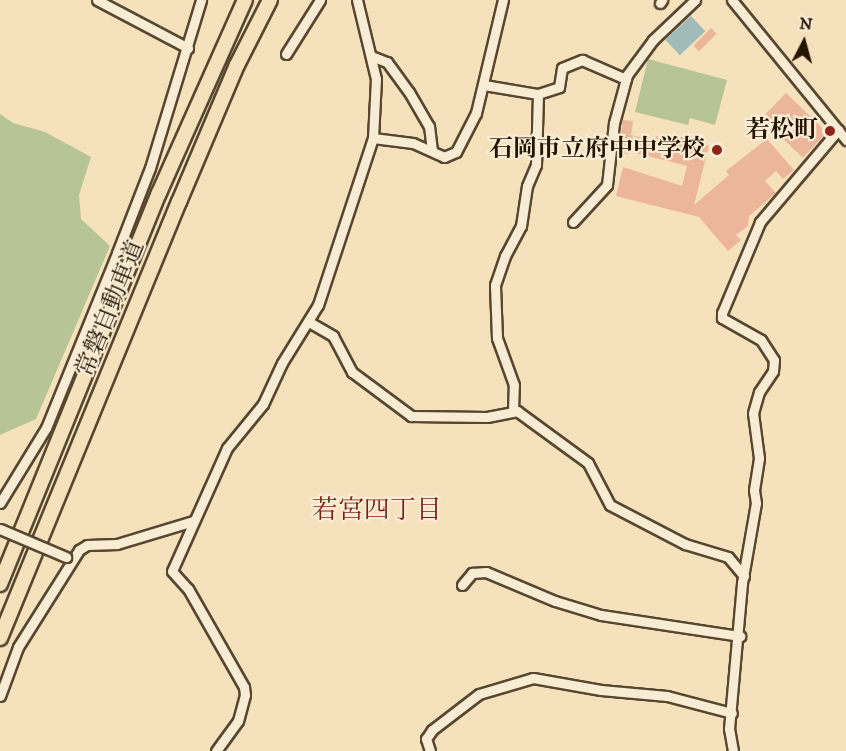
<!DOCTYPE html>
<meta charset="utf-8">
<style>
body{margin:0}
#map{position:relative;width:846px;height:751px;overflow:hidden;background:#f6e1bd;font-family:"IM FELL DW Pica","Noto Serif JP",serif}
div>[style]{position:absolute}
.green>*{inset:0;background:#b7c495}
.water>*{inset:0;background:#a0bbba;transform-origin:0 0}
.building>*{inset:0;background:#ecb69a;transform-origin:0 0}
.roads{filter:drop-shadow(2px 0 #58472f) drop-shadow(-2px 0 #58472f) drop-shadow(0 2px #58472f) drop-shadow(0 -2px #58472f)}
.minor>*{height:9px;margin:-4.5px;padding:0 4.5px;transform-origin:4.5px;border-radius:4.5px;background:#f9ecd4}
.highway>*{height:14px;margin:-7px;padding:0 7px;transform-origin:7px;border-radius:7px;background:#f6e1bd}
.bridges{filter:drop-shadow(2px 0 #58472f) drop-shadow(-2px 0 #58472f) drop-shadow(0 2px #58472f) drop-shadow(0 -2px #58472f)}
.minor-bridge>*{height:9px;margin:-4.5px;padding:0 4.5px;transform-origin:4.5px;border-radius:4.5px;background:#f9ecd4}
.dots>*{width:16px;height:16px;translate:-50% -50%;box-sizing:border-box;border:3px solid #f9ecd4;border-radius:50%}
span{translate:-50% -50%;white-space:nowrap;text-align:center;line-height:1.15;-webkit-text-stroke:4.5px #f9ecd4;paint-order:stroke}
.poi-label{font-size:24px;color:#241400;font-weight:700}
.right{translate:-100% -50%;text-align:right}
.street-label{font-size:24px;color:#241400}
.neighbourhood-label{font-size:26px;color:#7a1f14}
.north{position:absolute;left:774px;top:12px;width:60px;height:60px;-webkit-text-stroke:4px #f9ecd4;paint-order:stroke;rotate:6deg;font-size:16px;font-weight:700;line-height:24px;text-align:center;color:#241400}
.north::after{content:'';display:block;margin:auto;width:21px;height:27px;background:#241400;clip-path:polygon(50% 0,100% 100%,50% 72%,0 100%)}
</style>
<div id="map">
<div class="green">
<i style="clip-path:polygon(648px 59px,727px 80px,715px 125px,690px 118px,688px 125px,635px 112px)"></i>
<i style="clip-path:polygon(0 114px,13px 123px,45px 132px,91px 157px,79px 195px,81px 219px,110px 246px,36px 419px,0 435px)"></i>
</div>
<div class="water">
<i style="left:691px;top:16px;width:21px;height:35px;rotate:47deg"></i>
</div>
<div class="building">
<i style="left:711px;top:28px;width:8px;height:25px;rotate:45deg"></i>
<i style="left:786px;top:93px;width:57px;height:35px;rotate:44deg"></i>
<i style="clip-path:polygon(623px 120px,633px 121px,631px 135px,655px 141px,656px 136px,670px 140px,672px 135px,679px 136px,709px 146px,694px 205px,729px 175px,726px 171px,767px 139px,794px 170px,783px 179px,776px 171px,765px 181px,776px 193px,749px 216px,748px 226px,736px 235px,741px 240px,728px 251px,699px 217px,616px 196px,623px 167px,682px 186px,687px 166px,628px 151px,628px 154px,618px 152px)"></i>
</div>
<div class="roads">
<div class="minor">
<i style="left:97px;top:0;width:103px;rotate:27.8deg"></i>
<i style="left:732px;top:0;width:181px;rotate:50.8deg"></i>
<i style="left:660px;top:3px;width:4px;rotate:-56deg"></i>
<i style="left:286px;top:54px;width:64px;rotate:-57.8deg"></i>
<i style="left:371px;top:56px;width:17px;rotate:21deg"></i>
<i style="left:387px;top:62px;width:37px;rotate:54deg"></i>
<i style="left:409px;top:92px;width:39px;rotate:60deg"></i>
<i style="left:429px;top:126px;width:24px;rotate:83deg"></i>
<i style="left:484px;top:85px;width:55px;rotate:9.5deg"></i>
<i style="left:538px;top:94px;width:22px;rotate:-18deg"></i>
<i style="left:559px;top:87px;width:19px;rotate:-81deg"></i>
<i style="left:562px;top:68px;width:22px;rotate:-22deg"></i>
<i style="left:582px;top:60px;width:48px;rotate:23.4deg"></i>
<i style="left:373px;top:138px;width:40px;rotate:7.1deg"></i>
<i style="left:413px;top:143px;width:34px;rotate:24deg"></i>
<i style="left:444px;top:157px;width:13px;rotate:-23deg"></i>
<i style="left:456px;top:152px;width:44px;rotate:-62.9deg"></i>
<i style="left:476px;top:113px;width:116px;rotate:-76.6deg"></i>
<i style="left:573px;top:222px;width:50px;rotate:-47.4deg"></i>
<i style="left:607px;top:185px;width:62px;rotate:-83.6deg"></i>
<i style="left:614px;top:123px;width:50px;rotate:-74.8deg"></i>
<i style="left:627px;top:75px;width:44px;rotate:-53.4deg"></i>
<i style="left:653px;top:40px;width:58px;rotate:-43.6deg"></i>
<i style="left:309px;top:322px;width:28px;rotate:30deg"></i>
<i style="left:333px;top:336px;width:41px;rotate:62.2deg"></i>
<i style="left:352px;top:372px;width:74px;rotate:36.7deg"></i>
<i style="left:411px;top:416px;width:76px;rotate:0.8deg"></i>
<i style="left:487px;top:417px;width:31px;rotate:-11deg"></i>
<i style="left:517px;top:411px;width:88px;rotate:36.2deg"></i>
<i style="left:588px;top:463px;width:47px;rotate:62.4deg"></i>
<i style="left:610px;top:505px;width:85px;rotate:27.5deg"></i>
<i style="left:685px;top:544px;width:45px;rotate:16.8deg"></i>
<i style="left:728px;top:557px;width:25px;rotate:50deg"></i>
<i style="left:513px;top:410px;width:25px;rotate:-88deg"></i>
<i style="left:514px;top:385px;width:50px;rotate:-109.9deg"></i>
<i style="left:497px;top:338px;width:53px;rotate:-92.2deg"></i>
<i style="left:495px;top:285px;width:31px;rotate:-71deg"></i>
<i style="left:505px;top:256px;width:34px;rotate:-62deg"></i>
<i style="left:521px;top:226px;width:40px;rotate:-81.5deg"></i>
<i style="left:527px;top:186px;width:23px;rotate:-67deg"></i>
<i style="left:536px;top:165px;width:71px;rotate:-88.4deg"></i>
<i style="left:0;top:503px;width:88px;rotate:-58.5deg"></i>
<i style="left:46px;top:428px;width:189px;rotate:-67.9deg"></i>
<i style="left:117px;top:253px;width:91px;rotate:-68.8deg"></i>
<i style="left:150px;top:168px;width:176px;rotate:-73.1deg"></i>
<i style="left:462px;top:585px;width:16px;rotate:-50deg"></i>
<i style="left:472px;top:573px;width:14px;rotate:-4deg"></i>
<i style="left:486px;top:572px;width:75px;rotate:22.8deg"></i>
<i style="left:555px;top:601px;width:48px;rotate:16.9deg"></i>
<i style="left:601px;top:615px;width:141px;rotate:8.6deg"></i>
<i style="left:0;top:696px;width:52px;rotate:-69.8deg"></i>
<i style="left:18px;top:647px;width:115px;rotate:-57.8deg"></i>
<i style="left:79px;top:550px;width:9px;rotate:-32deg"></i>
<i style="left:87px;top:545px;width:30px;rotate:-2deg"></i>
<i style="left:117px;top:544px;width:79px;rotate:-16.8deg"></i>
<i style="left:216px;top:751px;width:37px;rotate:-54deg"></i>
<i style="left:238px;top:721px;width:27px;rotate:-75deg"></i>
<i style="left:245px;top:695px;width:8px;rotate:-97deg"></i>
<i style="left:244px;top:687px;width:113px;rotate:-119.7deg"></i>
<i style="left:188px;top:589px;width:24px;rotate:-132deg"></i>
<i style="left:172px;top:571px;width:135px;rotate:-65.9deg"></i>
<i style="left:227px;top:448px;width:57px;rotate:-50.7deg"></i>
<i style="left:263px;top:404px;width:45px;rotate:-65.1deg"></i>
<i style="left:282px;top:363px;width:68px;rotate:-58.2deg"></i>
<i style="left:318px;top:305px;width:176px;rotate:-71.8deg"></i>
<i style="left:373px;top:138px;width:59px;rotate:-87.1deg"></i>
<i style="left:376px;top:79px;width:81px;rotate:-103.5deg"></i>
<i style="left:430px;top:751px;width:13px;rotate:-108deg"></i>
<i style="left:426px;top:739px;width:11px;rotate:-56deg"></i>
<i style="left:432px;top:730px;width:59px;rotate:-37.5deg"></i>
<i style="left:479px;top:694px;width:56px;rotate:-16.5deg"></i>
<i style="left:533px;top:678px;width:69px;rotate:10deg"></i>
<i style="left:601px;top:690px;width:66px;rotate:5.2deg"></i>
<i style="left:667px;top:696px;width:67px;rotate:14.7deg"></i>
<i style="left:733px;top:751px;width:22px;rotate:-100deg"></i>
<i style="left:729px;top:729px;width:147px;rotate:-84.9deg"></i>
<i style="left:742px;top:583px;width:81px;rotate:-80.1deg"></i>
<i style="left:756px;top:503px;width:13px;rotate:-99deg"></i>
<i style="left:754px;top:490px;width:32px;rotate:-81deg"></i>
<i style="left:759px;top:458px;width:45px;rotate:-97.6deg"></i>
<i style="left:753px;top:413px;width:22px;rotate:-74deg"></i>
<i style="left:759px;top:392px;width:25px;rotate:-56deg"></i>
<i style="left:773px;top:371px;width:11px;rotate:-85deg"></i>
<i style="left:774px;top:360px;width:24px;rotate:-123deg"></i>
<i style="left:761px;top:340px;width:45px;rotate:-150.6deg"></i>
<i style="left:722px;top:318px;width:5px;rotate:-90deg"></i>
<i style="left:722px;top:313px;width:99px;rotate:-67.3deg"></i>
<i style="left:760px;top:222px;width:121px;rotate:-49.7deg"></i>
</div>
<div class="highway">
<i style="left:0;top:584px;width:422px;rotate:-67.9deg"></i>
<i style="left:159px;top:193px;width:211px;rotate:-66deg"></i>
<i style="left:0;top:638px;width:471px;rotate:-67.7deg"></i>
<i style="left:179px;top:202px;width:149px;rotate:-67.1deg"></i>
<i style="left:237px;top:65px;width:73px;rotate:-63.1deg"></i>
</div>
</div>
<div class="bridges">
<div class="minor-bridge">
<i style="left:0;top:529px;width:72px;rotate:23deg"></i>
</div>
</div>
<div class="dots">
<i style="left:830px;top:131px;background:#8f2418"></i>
<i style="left:717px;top:150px;background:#8f2418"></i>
</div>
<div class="poi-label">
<span class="right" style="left:818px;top:131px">若松町</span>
<span class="right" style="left:705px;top:150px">石岡市立府中中学校</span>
</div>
<div class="street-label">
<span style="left:111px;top:309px;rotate:-68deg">常磐自動車道</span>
</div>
<div class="neighbourhood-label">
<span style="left:377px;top:511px">若宮四丁目</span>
</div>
<div class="north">N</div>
</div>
